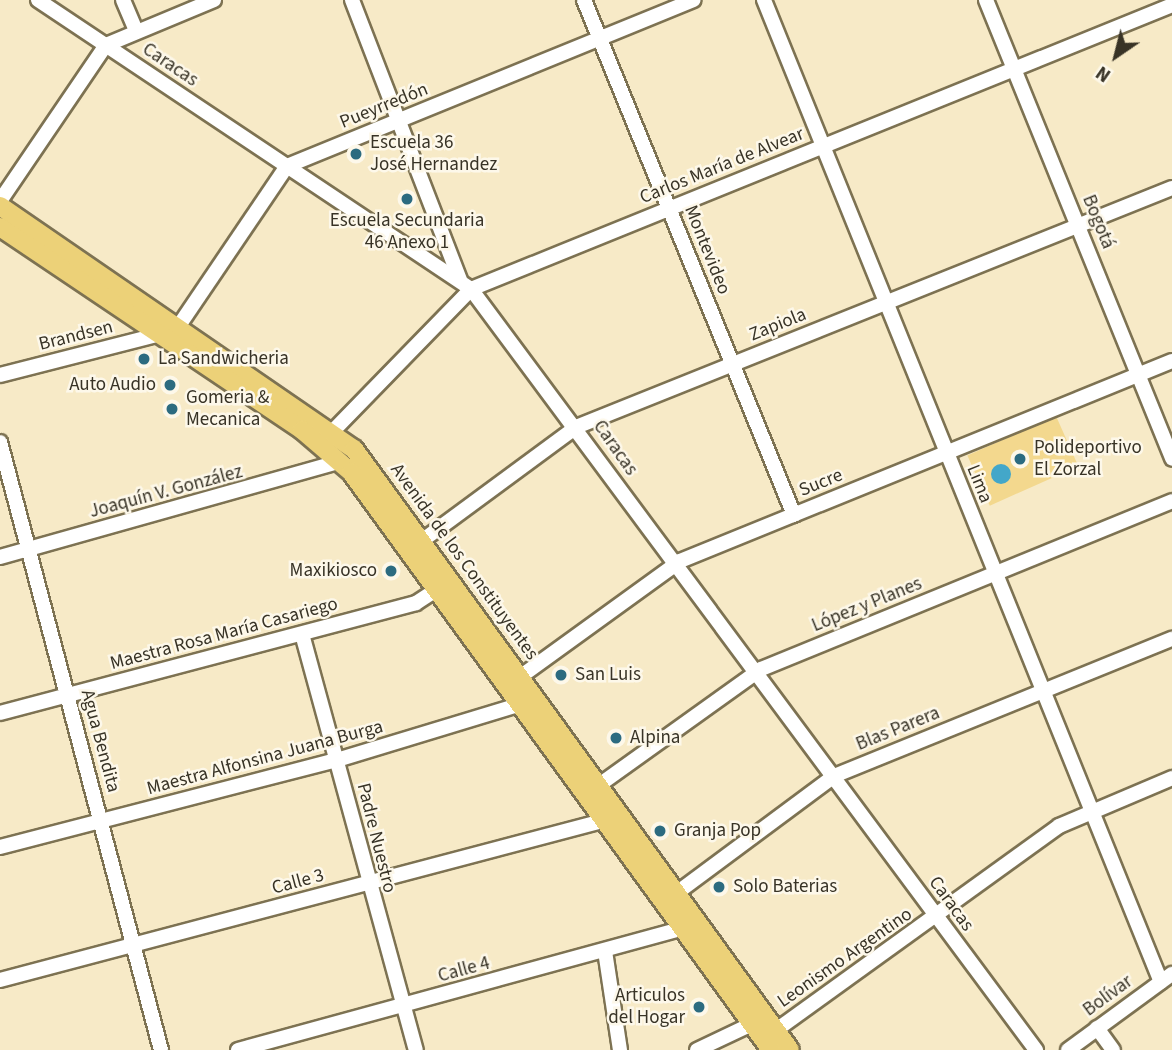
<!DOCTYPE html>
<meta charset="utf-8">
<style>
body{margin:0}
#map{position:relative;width:1172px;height:1050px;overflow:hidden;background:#f7eac7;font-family:"Source Sans 3",sans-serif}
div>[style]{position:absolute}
.green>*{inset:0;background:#f3d88e;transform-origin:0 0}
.water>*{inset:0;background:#43a7c9}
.round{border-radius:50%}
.roads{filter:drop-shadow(2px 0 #7d7252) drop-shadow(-2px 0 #7d7252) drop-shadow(0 2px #7d7252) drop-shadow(0 -2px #7d7252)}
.minor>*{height:14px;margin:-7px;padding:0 7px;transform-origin:7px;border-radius:7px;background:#fff}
.major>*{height:18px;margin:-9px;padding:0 9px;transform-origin:9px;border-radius:9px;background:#ecd178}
.dots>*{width:19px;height:19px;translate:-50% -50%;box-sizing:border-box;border:4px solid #fdf8ea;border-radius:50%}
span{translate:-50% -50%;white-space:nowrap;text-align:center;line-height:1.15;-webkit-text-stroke:5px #fdf8ea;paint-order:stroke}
.street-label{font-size:19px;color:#383326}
.poi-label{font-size:19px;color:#383326}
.left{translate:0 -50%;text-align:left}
.right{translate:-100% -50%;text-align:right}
.north{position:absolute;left:1081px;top:21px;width:70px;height:70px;-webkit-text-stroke:5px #fdf8ea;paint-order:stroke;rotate:215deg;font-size:19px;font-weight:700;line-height:28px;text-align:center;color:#383326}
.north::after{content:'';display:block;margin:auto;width:24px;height:32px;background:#383326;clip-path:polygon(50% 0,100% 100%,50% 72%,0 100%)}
</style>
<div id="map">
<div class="green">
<i style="left:1056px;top:416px;width:55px;height:97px;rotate:66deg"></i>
</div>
<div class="water">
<i class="round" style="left:991px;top:464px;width:20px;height:20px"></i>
</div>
<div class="roads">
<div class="minor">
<i style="left:38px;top:0;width:521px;rotate:33.72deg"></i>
<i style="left:471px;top:289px;width:948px;rotate:53.41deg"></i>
<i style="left:123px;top:0;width:34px;rotate:67deg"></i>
<i style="left:352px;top:0;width:300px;rotate:68.9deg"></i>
<i style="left:584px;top:0;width:556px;rotate:67.82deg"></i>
<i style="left:764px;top:0;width:1059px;rotate:67.99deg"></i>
<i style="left:986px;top:0;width:495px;rotate:67.9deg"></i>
<i style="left:0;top:201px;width:189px;rotate:-55.8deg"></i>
<i style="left:106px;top:45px;width:117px;rotate:-22.6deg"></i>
<i style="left:0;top:375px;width:182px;rotate:-14.3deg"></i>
<i style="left:176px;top:330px;width:198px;rotate:-55.9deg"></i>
<i style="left:287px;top:166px;width:439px;rotate:-22.2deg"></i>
<i style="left:333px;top:431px;width:198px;rotate:-45.8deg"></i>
<i style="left:471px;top:289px;width:756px;rotate:-22.05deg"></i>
<i style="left:0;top:442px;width:629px;rotate:75.17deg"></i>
<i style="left:423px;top:540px;width:190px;rotate:-36.4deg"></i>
<i style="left:576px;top:427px;width:642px;rotate:-21.85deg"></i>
<i style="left:0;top:557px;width:354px;rotate:-15.7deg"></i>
<i style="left:302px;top:634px;width:431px;rotate:74.7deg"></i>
<i style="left:513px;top:682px;width:206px;rotate:-35.9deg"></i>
<i style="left:680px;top:561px;width:531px;rotate:-22.12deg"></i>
<i style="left:0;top:713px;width:430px;rotate:-14.8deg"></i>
<i style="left:416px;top:603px;width:33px;rotate:-33deg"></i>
<i style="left:599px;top:785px;width:199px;rotate:-35.6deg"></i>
<i style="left:761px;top:669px;width:444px;rotate:-22.2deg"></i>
<i style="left:0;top:847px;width:348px;rotate:-14.5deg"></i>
<i style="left:337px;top:760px;width:200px;rotate:-16.9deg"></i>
<i style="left:670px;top:898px;width:204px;rotate:-36.6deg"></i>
<i style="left:834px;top:776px;width:365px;rotate:-22.1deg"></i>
<i style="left:605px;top:951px;width:100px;rotate:81.4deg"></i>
<i style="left:0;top:980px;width:627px;rotate:-14.79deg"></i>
<i style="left:1097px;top:1028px;width:27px;rotate:54deg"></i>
<i style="left:238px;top:1050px;width:471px;rotate:-15.3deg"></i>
<i style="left:697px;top:1050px;width:61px;rotate:-25.3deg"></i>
<i style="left:752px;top:1024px;width:27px;rotate:8deg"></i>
<i style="left:779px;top:1028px;width:345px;rotate:-35.8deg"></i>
<i style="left:1059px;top:826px;width:123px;rotate:-23deg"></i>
<i style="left:1068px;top:1050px;width:129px;rotate:-36.2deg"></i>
</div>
<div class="major">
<i style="left:0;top:206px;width:429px;rotate:34.5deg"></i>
<i style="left:354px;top:449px;width:742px;rotate:54.04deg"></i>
<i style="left:0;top:227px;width:364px;rotate:33.9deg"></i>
<i style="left:302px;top:430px;width:65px;rotate:40.6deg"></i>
<i style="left:351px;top:472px;width:714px;rotate:54deg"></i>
</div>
</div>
<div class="dots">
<i style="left:356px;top:154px;background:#2c6b80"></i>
<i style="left:407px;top:199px;background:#2c6b80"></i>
<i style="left:144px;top:359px;background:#2c6b80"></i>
<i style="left:170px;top:385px;background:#2c6b80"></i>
<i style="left:172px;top:409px;background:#2c6b80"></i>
<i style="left:1020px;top:459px;background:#2c6b80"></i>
<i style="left:391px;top:571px;background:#2c6b80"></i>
<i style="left:561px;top:675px;background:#2c6b80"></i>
<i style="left:616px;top:738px;background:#2c6b80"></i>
<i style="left:660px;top:831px;background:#2c6b80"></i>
<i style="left:719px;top:887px;background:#2c6b80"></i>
<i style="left:699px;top:1007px;background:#2c6b80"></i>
</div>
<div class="street-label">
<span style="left:170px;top:65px;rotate:34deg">Caracas</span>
<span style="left:384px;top:106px;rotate:-22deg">Pueyrredón</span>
<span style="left:722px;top:166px;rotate:-22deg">Carlos María de Alvear</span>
<span style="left:1098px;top:222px;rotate:68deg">Bogotá</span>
<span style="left:707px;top:250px;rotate:68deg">Montevideo</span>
<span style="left:778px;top:325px;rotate:-22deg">Zapiola</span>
<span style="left:76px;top:336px;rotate:-14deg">Brandsen</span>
<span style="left:615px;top:448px;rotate:55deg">Caracas</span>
<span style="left:821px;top:483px;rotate:-22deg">Sucre</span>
<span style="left:979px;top:484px;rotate:68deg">Lima</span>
<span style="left:166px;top:492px;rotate:-15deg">Joaquín V. González</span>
<span style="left:464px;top:562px;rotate:54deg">Avenida de los Constituyentes</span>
<span style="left:867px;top:605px;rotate:-22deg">López y Planes</span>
<span style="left:224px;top:634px;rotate:-15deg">Maestra Rosa María Casariego</span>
<span style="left:898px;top:729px;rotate:-22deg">Blas Parera</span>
<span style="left:100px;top:741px;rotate:75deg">Agua Bendita</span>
<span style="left:265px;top:758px;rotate:-15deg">Maestra Alfonsina Juana Burga</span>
<span style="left:376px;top:838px;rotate:76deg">Padre Nuestro</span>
<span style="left:298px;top:882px;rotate:-15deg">Calle 3</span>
<span style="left:951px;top:904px;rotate:54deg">Caracas</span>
<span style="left:845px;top:958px;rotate:-35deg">Leonismo Argentino</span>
<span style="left:464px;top:970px;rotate:-15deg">Calle 4</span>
<span style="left:1108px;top:996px;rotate:-36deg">Bolívar</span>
</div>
<div class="poi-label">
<span class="left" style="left:370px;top:154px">Escuela 36<br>José Hernandez</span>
<span style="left:407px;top:232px">Escuela Secundaria<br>46 Anexo 1</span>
<span class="left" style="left:158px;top:359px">La Sandwicheria</span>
<span class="right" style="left:156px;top:385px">Auto Audio</span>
<span class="left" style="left:186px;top:409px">Gomeria &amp;<br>Mecanica</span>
<span class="left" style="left:1034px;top:459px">Polideportivo<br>El Zorzal</span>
<span class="right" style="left:377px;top:571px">Maxikiosco</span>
<span class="left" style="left:575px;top:675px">San Luis</span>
<span class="left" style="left:630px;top:738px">Alpina</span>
<span class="left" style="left:674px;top:831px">Granja Pop</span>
<span class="left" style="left:733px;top:887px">Solo Baterias</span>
<span class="right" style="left:685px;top:1007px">Articulos<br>del Hogar</span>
</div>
<div class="north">N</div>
</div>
